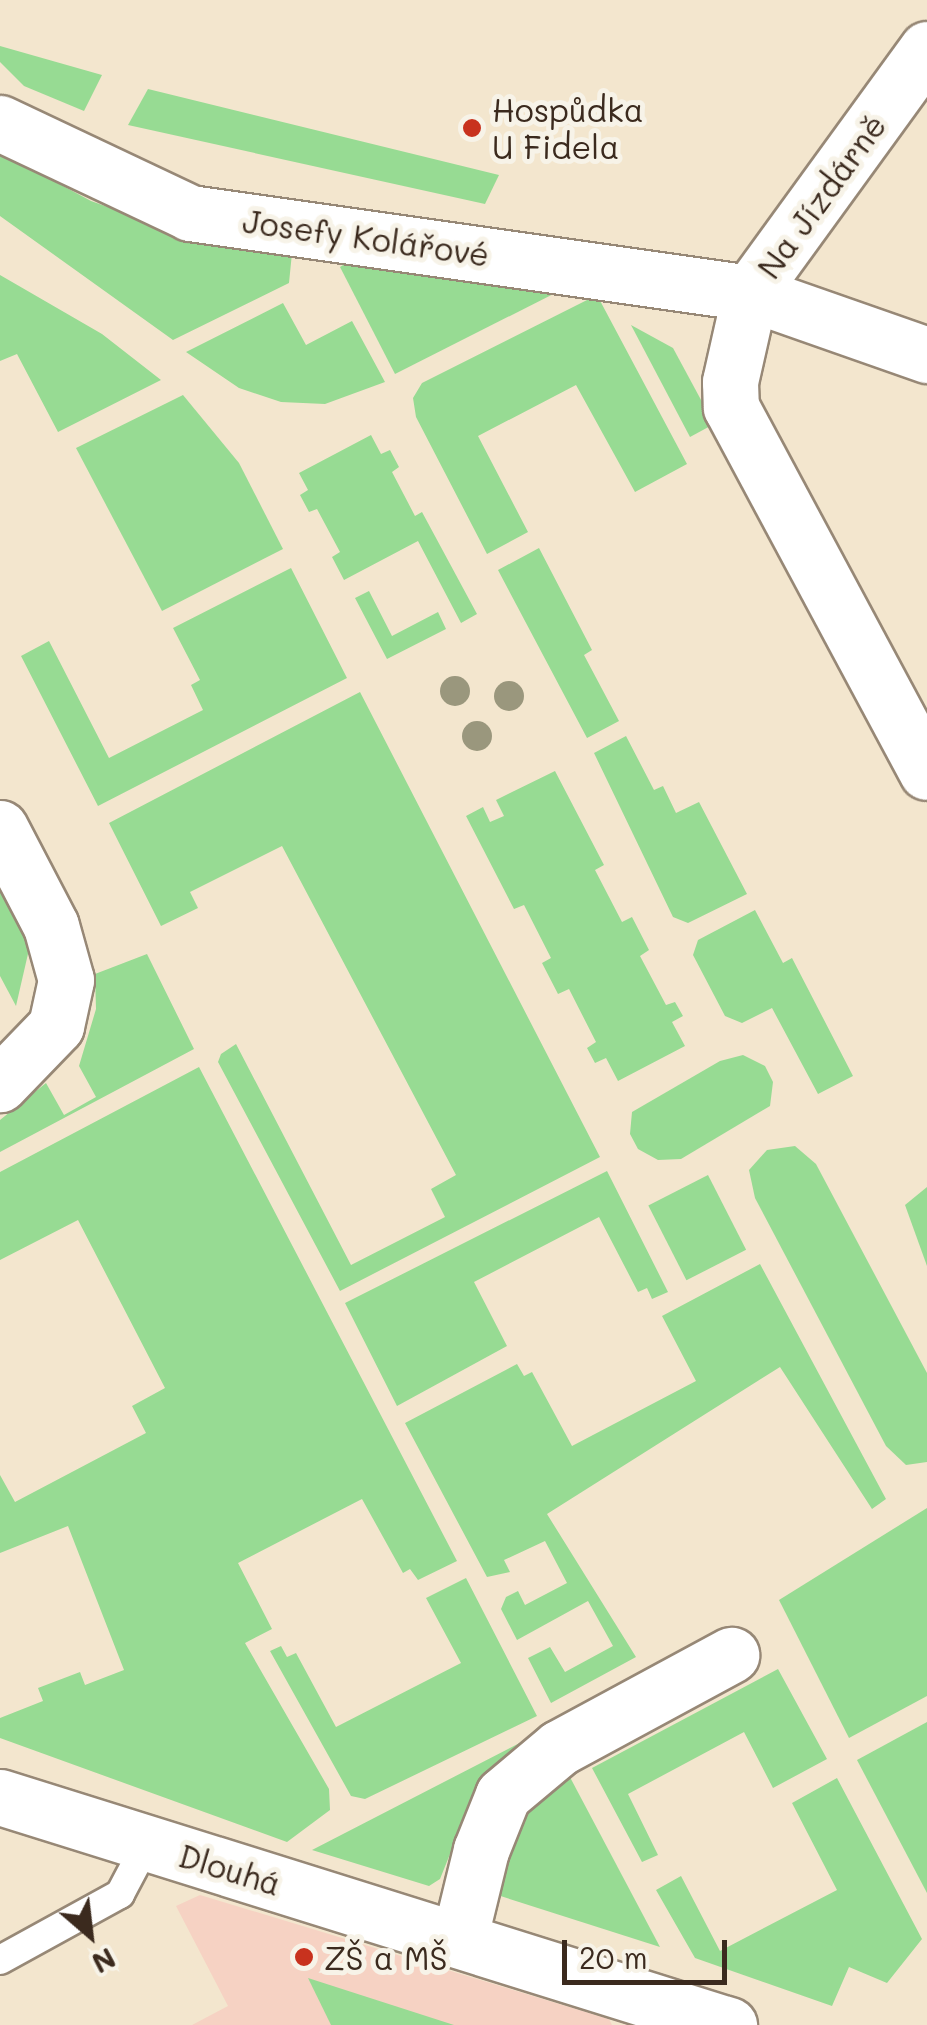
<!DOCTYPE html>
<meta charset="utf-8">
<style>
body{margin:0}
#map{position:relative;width:927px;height:2025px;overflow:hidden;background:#f3e6ce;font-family:Mali,sans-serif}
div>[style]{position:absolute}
.built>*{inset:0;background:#f6d2c3}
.green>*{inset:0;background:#97db93;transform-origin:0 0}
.roads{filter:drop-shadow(2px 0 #978876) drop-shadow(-2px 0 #978876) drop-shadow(0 2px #978876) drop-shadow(0 -2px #978876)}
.service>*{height:28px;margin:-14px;padding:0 14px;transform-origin:14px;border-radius:14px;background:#fff}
.minor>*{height:55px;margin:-27.5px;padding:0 27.5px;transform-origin:27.5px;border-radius:27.5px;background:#fff}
.trees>*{width:30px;height:30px;margin:-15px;border-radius:50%;background:#9a977d}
.dots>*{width:28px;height:28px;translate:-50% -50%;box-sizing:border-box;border:5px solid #f7f3e8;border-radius:50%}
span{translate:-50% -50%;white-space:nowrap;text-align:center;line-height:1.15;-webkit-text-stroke:10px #f7f3e8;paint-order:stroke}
.poi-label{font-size:32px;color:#3b2a1e}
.left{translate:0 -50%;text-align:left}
.street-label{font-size:32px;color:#3b2a1e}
.north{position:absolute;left:40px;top:1885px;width:100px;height:100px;-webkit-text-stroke:8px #f7f3e8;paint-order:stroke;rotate:152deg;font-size:28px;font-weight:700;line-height:40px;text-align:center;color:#3b2a1e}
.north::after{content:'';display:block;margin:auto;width:35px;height:45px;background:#3b2a1e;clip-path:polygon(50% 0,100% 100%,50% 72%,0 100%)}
.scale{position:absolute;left:562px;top:1940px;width:165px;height:45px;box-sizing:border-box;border:5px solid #3b2a1e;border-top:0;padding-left:12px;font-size:30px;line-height:35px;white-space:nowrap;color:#3b2a1e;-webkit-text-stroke:8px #f7f3e8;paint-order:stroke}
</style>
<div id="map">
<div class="built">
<i style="clip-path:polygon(200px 1895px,609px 2019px,612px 2025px,192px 2025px,228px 2006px,176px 1906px)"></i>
</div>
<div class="green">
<i style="clip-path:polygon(0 46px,102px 75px,84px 111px,24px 86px,0 62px)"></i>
<i style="clip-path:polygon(148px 89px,499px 175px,485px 204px,128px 125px)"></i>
<i style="clip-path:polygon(0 152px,91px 201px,167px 228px,292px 253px,289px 283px,173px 340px,0 216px)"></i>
<i style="clip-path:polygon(348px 262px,577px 282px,395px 374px,340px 267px)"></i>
<i style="clip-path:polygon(0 275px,102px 334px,161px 380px,58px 432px,17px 354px,0 361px)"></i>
<i style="clip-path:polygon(597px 295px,687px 464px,635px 492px,576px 385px,478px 436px,528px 532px,487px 554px,416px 417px,413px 398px,422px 383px)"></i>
<i style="clip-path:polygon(283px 303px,306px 345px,352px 321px,385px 382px,325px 404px,281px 402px,239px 388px,186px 352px)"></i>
<i style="clip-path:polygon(631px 325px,673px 348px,714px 424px,690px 437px)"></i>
<i style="clip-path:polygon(183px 395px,239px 463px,283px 549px,162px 611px,76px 448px)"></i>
<i style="clip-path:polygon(371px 435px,381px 454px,390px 450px,399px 467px,392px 472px,415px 516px,422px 512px,477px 614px,461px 623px,418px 541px,344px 580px,332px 557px,340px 552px,317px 509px,309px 512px,300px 495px,308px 490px,299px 473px)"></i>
<i style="clip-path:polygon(539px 548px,592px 650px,584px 655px,619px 721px,587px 738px,498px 570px)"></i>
<i style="clip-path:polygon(291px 568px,347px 678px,98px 806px,21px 656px,49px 641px,109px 758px,203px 710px,191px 685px,200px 680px,173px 628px)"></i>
<i style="clip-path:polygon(369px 591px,392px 636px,438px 612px,446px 629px,387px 659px,355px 598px)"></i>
<i style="clip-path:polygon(360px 692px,600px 1157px,340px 1291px,218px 1062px,221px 1054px,236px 1044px,351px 1265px,445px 1217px,431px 1189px,456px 1175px,282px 846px,190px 892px,198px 908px,161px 926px,109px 823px)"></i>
<i style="clip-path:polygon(626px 736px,654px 790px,663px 786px,676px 813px,699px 802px,747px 894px,688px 923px,673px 917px,594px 753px)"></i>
<i style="clip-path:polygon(555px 771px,604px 865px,595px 870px,622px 922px,632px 917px,649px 950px,640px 956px,666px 1005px,675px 1002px,683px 1016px,672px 1022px,685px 1046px,618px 1081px,606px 1058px,595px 1063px,587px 1048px,596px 1042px,569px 989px,558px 994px,542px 963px,551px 958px,524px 905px,514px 909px,466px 816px,483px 807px,490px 822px,504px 816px,496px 800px)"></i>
<i style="clip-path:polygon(0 870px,30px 945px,16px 1006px,0 976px)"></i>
<i style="clip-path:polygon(755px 910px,783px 963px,792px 958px,853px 1076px,818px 1094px,772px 1008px,742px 1023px,725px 1016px,693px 955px,698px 940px)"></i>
<i style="clip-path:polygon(147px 954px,194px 1049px,0 1152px,0 1120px,46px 1083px,64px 1115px,96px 1097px,79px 1066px,96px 1009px,95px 974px)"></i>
<i style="clip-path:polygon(743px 1055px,765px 1066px,773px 1082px,770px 1106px,681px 1159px,658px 1160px,638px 1149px,630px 1134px,632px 1112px,720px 1061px)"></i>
<i style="clip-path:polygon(199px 1067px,457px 1561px,418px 1580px,410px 1569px,403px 1573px,362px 1499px,238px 1563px,272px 1629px,245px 1643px,329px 1789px,330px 1810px,287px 1842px,0 1738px,0 1718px,43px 1701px,38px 1688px,80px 1672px,85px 1685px,124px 1670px,68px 1526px,0 1553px,0 1475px,15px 1502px,146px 1433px,132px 1406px,165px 1388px,78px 1220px,0 1260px,0 1172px)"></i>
<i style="clip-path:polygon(795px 1146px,816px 1164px,927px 1373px,927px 1462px,906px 1465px,886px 1446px,755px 1198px,749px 1170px,767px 1150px)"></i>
<i style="clip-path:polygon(607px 1171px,668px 1292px,652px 1299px,647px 1288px,638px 1292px,599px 1217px,474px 1282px,507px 1346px,397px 1406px,345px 1303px)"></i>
<i style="left:708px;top:1175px;width:84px;height:67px;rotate:63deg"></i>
<i style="clip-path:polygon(927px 1187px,927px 1266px,905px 1205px)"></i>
<i style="clip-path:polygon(760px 1264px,886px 1499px,872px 1509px,780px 1367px,547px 1514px,636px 1657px,551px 1703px,528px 1658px,550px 1647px,565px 1672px,613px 1646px,588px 1601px,517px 1640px,501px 1609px,506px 1597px,518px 1591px,525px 1605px,567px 1583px,545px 1541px,504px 1560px,510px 1572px,487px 1577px,405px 1423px,517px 1364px,524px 1376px,532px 1372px,572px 1446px,696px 1381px,662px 1316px)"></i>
<i style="clip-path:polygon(927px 1508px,927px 1696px,849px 1738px,779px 1600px)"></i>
<i style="clip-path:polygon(466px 1578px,537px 1716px,365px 1799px,351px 1796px,270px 1651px,281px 1646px,287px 1657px,296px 1653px,336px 1727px,461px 1663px,426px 1598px)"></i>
<i style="clip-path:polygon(778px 1669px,827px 1759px,773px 1788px,744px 1732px,628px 1794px,658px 1855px,642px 1862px,592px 1768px)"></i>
<i style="clip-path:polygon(927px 1722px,927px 1893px,857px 1760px)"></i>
<i style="clip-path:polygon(541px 1732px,492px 1772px,470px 1804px,440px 1879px,429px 1886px,312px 1850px)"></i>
<i style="clip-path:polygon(563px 1764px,660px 1947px,491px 1893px,515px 1807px)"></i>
<i style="clip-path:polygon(837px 1778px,922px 1939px,887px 1983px,849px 1967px,832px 2006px,695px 1958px,656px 1890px,681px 1876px,720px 1951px,837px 1890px,792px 1803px)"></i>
<i style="clip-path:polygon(308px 1978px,454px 2025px,331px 2025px)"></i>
</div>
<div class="roads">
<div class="service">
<i style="left:0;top:1960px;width:137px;rotate:-28.8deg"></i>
<i style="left:120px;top:1894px;width:58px;rotate:-62.1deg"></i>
</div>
<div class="minor">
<i style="left:927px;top:49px;width:301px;rotate:126deg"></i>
<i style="left:750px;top:293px;width:91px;rotate:102.7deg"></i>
<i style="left:730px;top:382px;width:25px;rotate:88deg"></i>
<i style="left:731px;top:407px;width:414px;rotate:61.8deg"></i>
<i style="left:0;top:123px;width:210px;rotate:25.3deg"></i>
<i style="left:190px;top:213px;width:566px;rotate:8.13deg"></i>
<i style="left:750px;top:293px;width:188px;rotate:19.3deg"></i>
<i style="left:0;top:828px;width:110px;rotate:62.5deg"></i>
<i style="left:51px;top:926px;width:56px;rotate:74.5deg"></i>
<i style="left:66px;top:980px;width:47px;rotate:102.3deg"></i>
<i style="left:56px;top:1026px;width:81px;rotate:134deg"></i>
<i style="left:0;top:1797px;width:764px;rotate:17.37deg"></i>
<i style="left:459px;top:1940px;width:93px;rotate:-76.3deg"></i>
<i style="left:481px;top:1850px;width:59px;rotate:-68.2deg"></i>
<i style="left:503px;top:1795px;width:73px;rotate:-40deg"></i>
<i style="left:559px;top:1748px;width:196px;rotate:-28.4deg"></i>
</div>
</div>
<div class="trees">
<i style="left:455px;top:691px"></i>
<i style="left:509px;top:696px"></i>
<i style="left:477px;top:736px"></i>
</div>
<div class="dots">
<i style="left:472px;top:128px;background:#c8321e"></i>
<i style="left:304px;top:1957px;background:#c8321e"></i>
</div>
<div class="poi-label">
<span class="left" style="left:492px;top:128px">Hospůdka<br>U Fidela</span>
<span class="left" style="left:324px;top:1957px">ZŠ a MŠ</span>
</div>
<div class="street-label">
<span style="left:821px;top:196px;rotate:-54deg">Na Jízdárně</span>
<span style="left:366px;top:237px;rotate:8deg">Josefy Kolářové</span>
<span style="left:230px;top:1869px;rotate:17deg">Dlouhá</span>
</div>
<div class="north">N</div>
<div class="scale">20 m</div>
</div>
